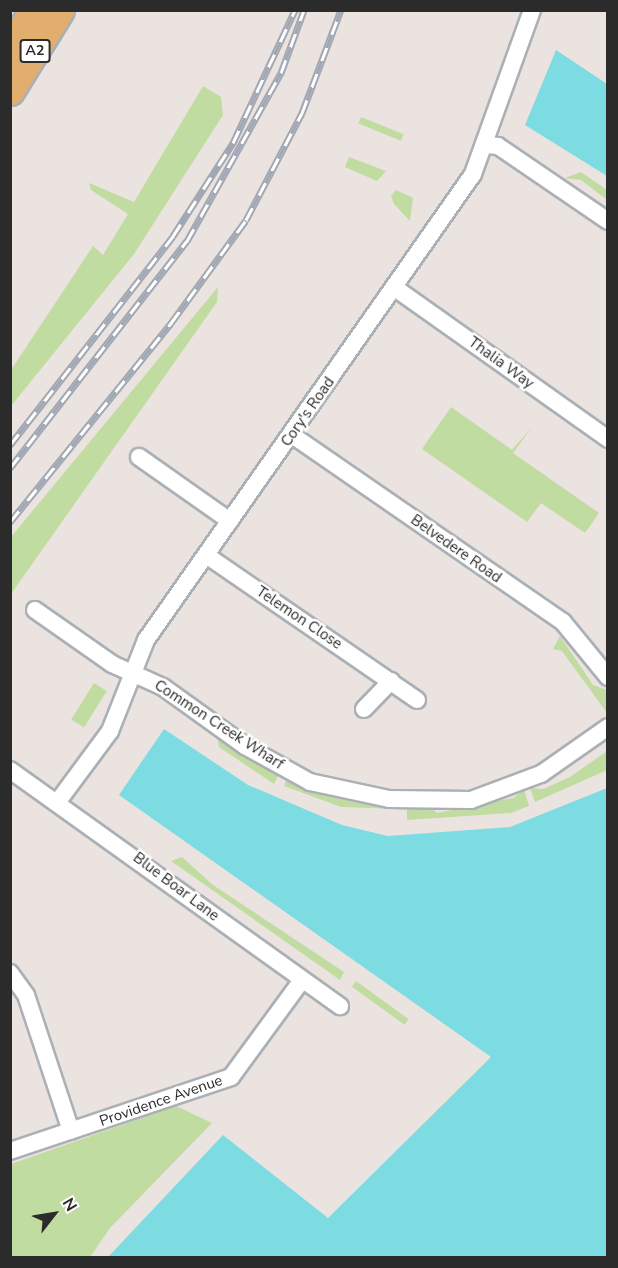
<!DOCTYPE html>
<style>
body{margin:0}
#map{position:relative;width:618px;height:1268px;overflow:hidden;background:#ebe3df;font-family:"Nunito Sans",sans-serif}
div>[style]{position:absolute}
.green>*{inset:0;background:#c1dca1;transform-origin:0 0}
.water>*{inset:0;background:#7ddce2}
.roads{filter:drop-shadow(2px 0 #abb0b6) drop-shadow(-2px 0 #abb0b6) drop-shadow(0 2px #abb0b6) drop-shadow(0 -2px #abb0b6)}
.minor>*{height:16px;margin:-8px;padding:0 8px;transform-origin:8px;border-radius:8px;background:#fff}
.primary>*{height:27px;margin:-13.5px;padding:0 13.5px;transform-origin:13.5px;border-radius:13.5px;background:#e2ae6d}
.rail>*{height:7px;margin-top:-3.5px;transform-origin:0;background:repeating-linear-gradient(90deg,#fff 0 14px,#a2a8b3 0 28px);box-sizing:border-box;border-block:2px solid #a2a8b3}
span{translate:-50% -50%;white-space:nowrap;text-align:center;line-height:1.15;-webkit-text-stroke:5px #fff;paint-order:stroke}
.shield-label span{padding:2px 4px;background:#fff;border:2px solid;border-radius:4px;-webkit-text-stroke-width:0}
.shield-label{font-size:14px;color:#2b2b2b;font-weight:700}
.street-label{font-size:15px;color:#2b2b2b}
.frame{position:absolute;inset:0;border:12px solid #2b2b2b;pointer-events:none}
.north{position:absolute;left:24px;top:1184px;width:60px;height:60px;-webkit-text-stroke:4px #fff;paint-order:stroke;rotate:59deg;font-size:16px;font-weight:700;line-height:24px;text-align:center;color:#2b2b2b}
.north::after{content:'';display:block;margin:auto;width:21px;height:27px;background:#2b2b2b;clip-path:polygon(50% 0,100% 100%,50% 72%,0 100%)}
</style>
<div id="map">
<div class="green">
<i style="clip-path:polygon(203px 86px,221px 97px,223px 115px,134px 254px,11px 406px,11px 370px,93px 246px,103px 255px,128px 214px,91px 190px,89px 183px,134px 202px)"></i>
<i style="left:361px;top:117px;width:46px;height:7px;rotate:22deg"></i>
<i style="clip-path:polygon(349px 157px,386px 171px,377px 181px,345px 167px)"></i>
<i style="clip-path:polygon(581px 172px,607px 190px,607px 200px,581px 180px,565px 178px)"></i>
<i style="clip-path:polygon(396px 190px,413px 198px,410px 221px,394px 204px,391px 196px)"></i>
<i style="clip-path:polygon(218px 287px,217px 302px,11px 594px,11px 537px)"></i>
<i style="clip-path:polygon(451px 407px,512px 450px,532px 427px,513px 453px,599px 513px,585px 533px,541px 503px,527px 522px,422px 449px)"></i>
<i style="clip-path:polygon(560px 636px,593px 685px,607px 690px,607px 713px,562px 651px,553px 649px)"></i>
<i style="left:94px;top:683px;width:15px;height:43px;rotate:32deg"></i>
<i style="clip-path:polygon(217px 736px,278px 776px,274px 784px,219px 747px)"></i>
<i style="clip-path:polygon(607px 751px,607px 770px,535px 802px,530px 788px,543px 789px,570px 777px)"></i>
<i style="clip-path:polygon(288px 776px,320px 793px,397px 809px,341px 807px,284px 786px)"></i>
<i style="clip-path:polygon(524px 790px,529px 806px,511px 813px,407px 820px,407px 805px,429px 805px,437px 813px,513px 798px)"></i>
<i style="clip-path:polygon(182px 857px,213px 885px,344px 972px,340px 980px,171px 861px)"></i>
<i style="left:356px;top:981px;width:65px;height:7px;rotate:36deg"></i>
<i style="clip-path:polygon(176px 1106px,212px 1123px,110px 1228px,90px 1257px,11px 1257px,11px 1164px)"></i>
</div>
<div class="water">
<i style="clip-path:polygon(556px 50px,607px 84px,607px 176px,525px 125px)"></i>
<i style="clip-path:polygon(164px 729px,248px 785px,342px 825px,388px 836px,510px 827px,607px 788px,607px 1257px,108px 1257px,223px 1135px,328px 1218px,491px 1057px,119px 795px)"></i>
</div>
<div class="roads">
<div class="minor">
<i style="left:486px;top:145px;width:12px;rotate:5deg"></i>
<i style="left:498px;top:146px;width:133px;rotate:34.3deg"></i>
<i style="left:395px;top:288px;width:261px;rotate:35.3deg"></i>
<i style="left:292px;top:435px;width:329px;rotate:34.6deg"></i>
<i style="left:563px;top:622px;width:71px;rotate:50.7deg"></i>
<i style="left:139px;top:457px;width:111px;rotate:35.1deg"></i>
<i style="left:206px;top:555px;width:256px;rotate:34.5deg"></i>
<i style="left:35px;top:610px;width:94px;rotate:35deg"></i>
<i style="left:112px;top:664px;width:56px;rotate:24.3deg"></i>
<i style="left:163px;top:687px;width:101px;rotate:35.7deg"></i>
<i style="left:245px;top:746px;width:74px;rotate:29deg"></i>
<i style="left:310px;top:782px;width:81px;rotate:12.1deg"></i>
<i style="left:389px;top:799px;width:82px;rotate:0.7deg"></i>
<i style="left:471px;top:800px;width:75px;rotate:-20.4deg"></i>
<i style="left:541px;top:774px;width:82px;rotate:-35deg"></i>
<i style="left:364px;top:709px;width:39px;rotate:-46deg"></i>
<i style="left:10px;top:770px;width:406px;rotate:35.6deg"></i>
<i style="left:59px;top:800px;width:86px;rotate:-53.5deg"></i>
<i style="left:110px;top:731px;width:98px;rotate:-68.4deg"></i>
<i style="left:146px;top:640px;width:569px;rotate:-54.94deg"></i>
<i style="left:473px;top:174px;width:174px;rotate:-70.2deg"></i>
<i style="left:10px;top:973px;width:27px;rotate:54deg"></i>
<i style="left:26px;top:995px;width:143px;rotate:71.7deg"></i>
<i style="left:10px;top:1151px;width:233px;rotate:-18.5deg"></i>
<i style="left:231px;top:1077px;width:120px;rotate:-53.8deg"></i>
</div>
<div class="primary">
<i style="left:10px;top:50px;width:46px;rotate:-60.1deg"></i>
<i style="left:10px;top:91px;width:95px;rotate:-58.3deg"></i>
</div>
</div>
<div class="rail">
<i style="left:10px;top:445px;width:265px;rotate:-52deg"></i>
<i style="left:173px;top:236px;width:111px;rotate:-57.2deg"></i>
<i style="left:233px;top:143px;width:147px;rotate:-65deg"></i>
<i style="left:10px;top:468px;width:288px;rotate:-52.1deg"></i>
<i style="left:187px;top:241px;width:193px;rotate:-60.8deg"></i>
<i style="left:281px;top:73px;width:67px;rotate:-69.9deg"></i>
<i style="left:10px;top:522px;width:256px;rotate:-51deg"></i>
<i style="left:171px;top:323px;width:127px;rotate:-53.9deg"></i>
<i style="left:246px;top:220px;width:121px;rotate:-62.4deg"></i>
<i style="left:302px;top:113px;width:110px;rotate:-69.3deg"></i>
</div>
<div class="shield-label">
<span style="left:35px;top:51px">A2</span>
</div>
<div class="street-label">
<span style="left:501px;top:363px;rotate:36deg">Thalia Way</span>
<span style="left:308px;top:412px;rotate:-55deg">Cory's Road</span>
<span style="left:456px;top:549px;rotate:35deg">Belvedere Road</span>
<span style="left:299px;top:618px;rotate:34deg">Telemon Close</span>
<span style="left:219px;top:725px;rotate:33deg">Common Creek Wharf</span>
<span style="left:176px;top:887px;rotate:37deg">Blue Boar Lane</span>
<span style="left:161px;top:1101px;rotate:-19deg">Providence Avenue</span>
</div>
<div class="frame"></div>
<div class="north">N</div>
</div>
